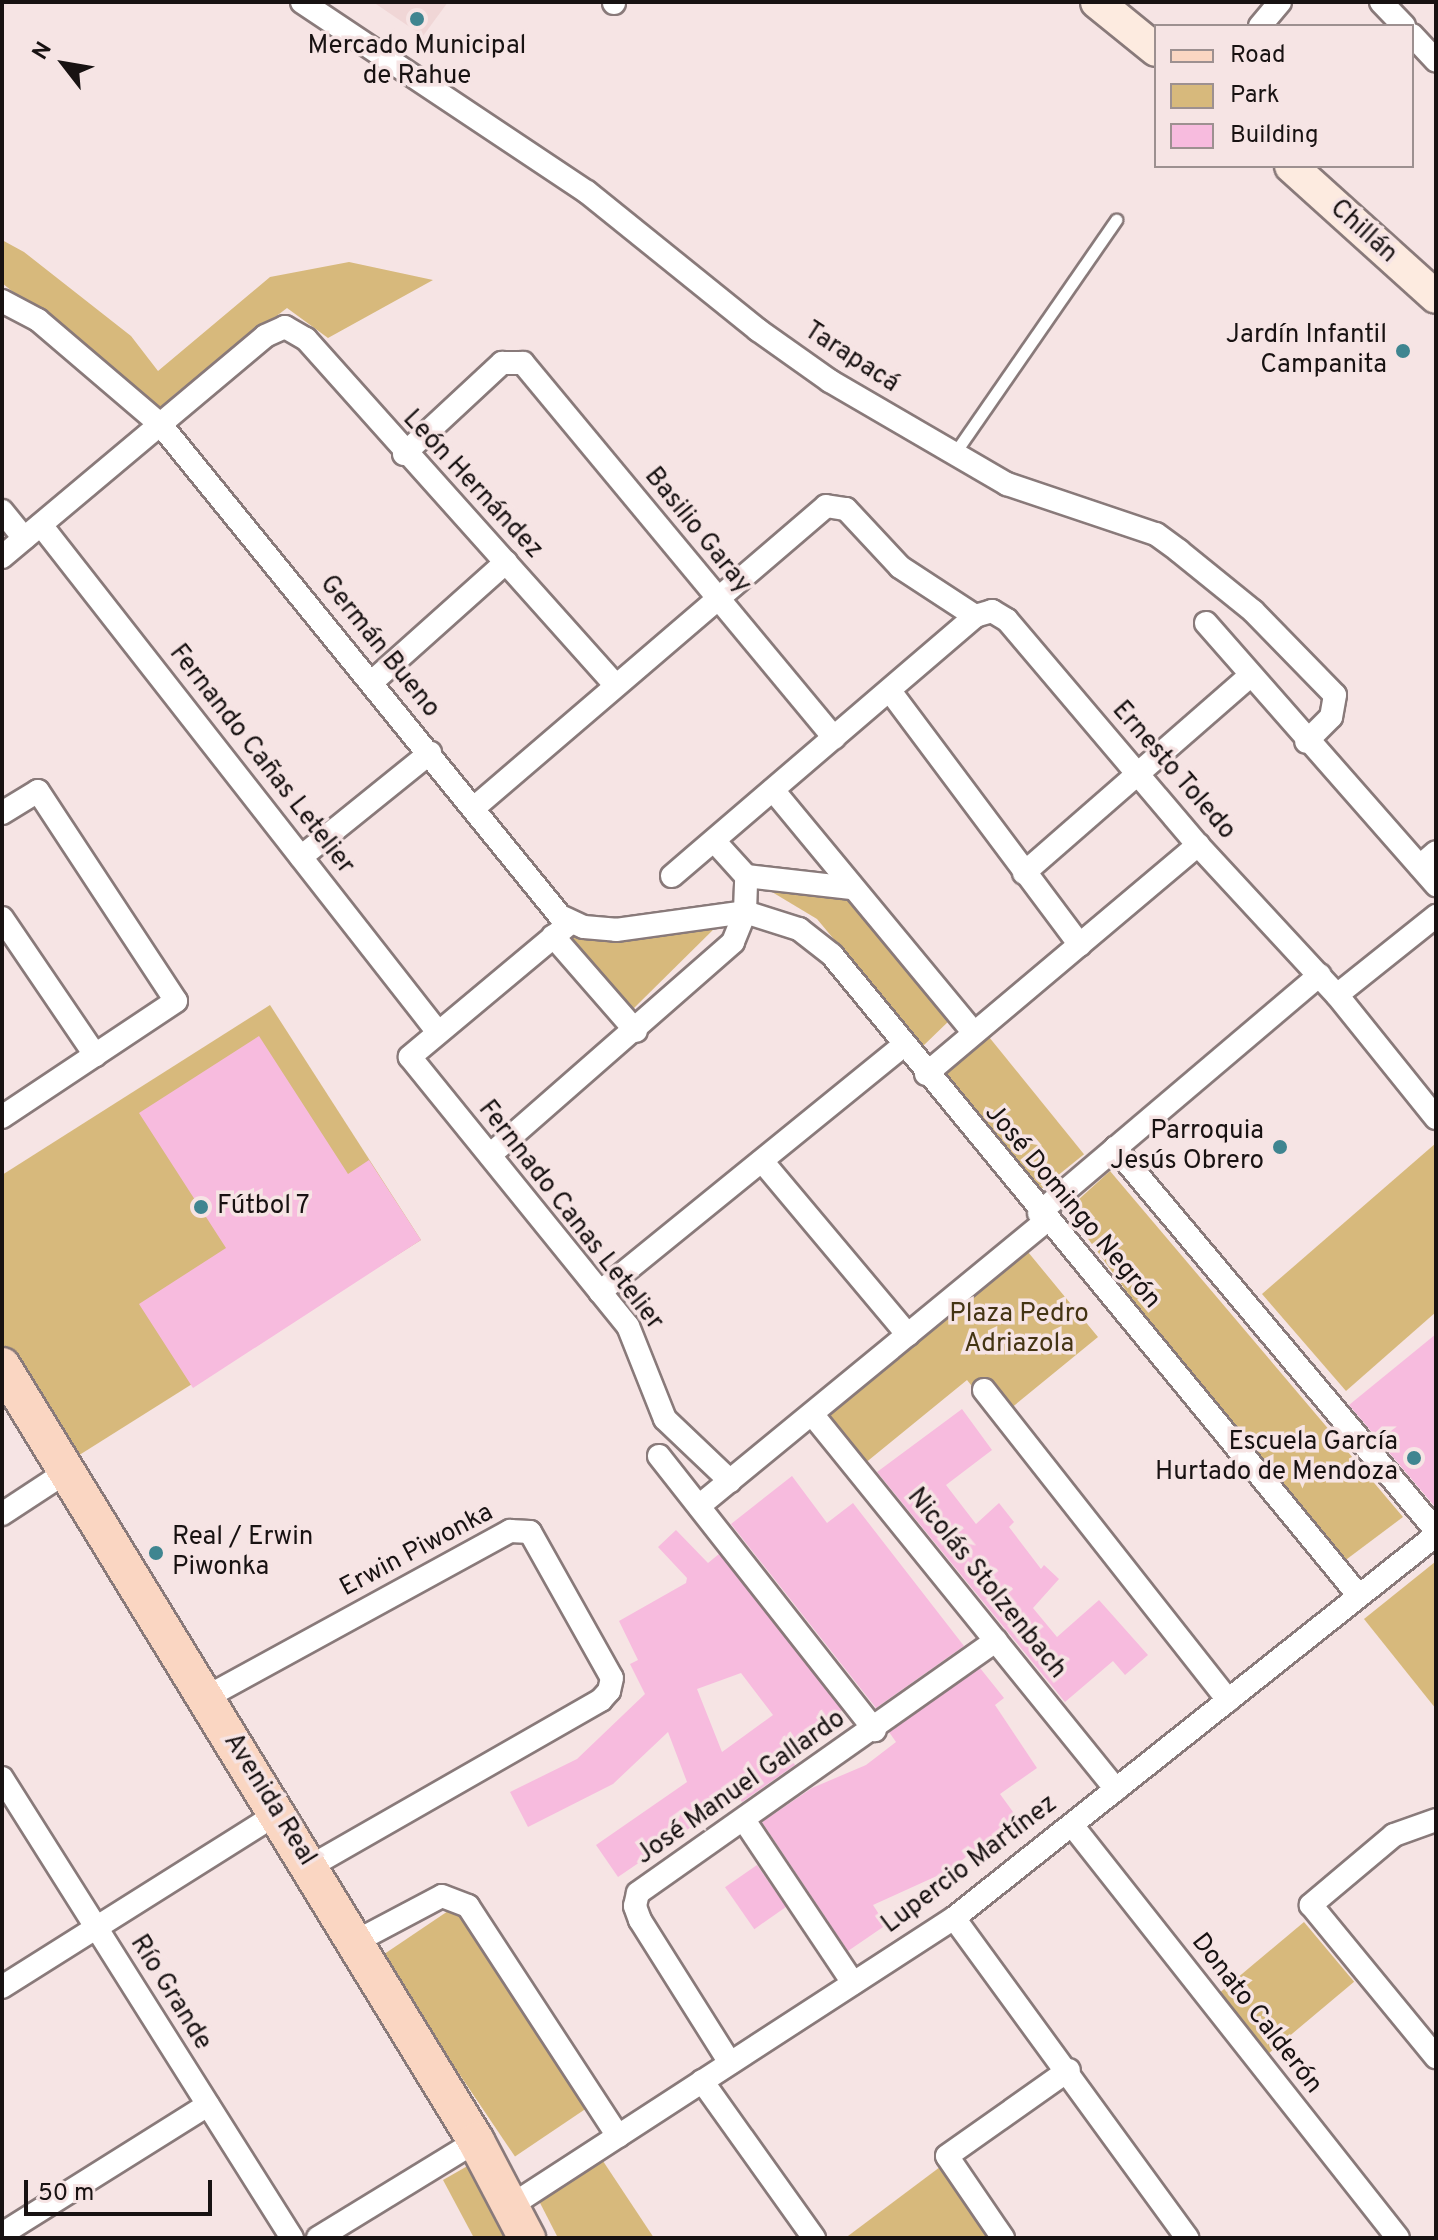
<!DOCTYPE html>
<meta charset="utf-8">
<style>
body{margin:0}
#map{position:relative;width:1438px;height:2240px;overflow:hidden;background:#f6e4e4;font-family:Overpass,sans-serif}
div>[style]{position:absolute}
.built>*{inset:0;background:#f0d6d6}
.green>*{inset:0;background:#d7b97c;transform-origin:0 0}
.building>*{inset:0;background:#f7bbde;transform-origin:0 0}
.roads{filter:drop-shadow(2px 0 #897a7a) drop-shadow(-2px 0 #897a7a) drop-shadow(0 2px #897a7a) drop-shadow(0 -2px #897a7a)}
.lane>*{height:11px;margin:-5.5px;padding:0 5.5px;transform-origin:5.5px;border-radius:5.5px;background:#fff}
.street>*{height:22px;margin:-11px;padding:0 11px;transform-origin:11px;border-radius:11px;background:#fff}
.secondary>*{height:32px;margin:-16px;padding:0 16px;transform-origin:16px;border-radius:16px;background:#fdebe0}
.primary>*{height:36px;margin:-18px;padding:0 18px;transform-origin:18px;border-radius:18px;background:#fad6c2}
.dots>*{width:22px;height:22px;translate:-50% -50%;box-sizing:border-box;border:4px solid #f6e4e4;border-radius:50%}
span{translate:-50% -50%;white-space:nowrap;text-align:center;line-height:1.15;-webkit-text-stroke:7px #f6e4e4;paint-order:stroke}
.poi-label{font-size:26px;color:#181212}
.right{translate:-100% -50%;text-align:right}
.left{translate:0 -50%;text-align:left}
.street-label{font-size:26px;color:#181212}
.park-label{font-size:26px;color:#443413}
.frame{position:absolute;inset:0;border:4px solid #181212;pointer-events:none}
.legend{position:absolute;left:1154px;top:24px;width:260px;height:144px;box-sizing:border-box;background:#f6e4e4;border:2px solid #9d9090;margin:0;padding:10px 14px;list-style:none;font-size:24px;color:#181212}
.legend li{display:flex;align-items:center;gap:16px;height:40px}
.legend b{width:40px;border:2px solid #9d9090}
.north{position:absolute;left:24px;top:24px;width:80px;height:80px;-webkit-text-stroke:6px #f6e4e4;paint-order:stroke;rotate:301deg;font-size:22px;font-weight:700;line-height:32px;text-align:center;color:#181212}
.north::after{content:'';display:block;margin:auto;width:28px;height:36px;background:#181212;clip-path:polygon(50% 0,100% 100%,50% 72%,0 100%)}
.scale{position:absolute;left:24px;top:2180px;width:188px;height:36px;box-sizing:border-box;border:4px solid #181212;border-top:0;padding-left:10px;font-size:24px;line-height:28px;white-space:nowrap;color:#181212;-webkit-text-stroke:6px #f6e4e4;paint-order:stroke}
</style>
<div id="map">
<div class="built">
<i style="clip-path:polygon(373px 2px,448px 2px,423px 36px)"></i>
</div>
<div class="green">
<i style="clip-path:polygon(2px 240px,24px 252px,131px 336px,158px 371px,270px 277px,349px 262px,433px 280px,328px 338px,287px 308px,175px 394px,161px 412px,2px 283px)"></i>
<i style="clip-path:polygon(772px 892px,848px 895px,952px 1018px,923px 1046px,817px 919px)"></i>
<i style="clip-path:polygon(722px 921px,631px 1011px,567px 934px)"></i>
<i style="clip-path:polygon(270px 1005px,421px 1240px,73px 1459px,2px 1343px,2px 1175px)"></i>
<i style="left:989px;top:1037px;width:151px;height:62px;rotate:51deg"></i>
<i style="clip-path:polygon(1436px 1143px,1436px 1312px,1346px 1391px,1262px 1294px)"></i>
<i style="clip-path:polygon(1110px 1171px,1403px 1517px,1331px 1571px,1067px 1210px)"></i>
<i style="clip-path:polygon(1028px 1252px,1098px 1337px,999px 1418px,1002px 1424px,967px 1380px,864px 1464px,826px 1417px)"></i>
<i style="clip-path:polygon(1435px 1562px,1436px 1564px,1436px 1709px,1364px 1619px)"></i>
<i style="left:454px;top:1907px;width:241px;height:89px;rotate:56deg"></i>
<i style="left:1304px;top:1922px;width:78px;height:116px;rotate:50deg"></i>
<i style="clip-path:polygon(956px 2155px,992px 2238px,849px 2238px,848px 2236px)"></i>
<i style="clip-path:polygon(601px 2158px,654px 2238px,558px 2238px,538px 2199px)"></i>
<i style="clip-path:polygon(478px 2160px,515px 2238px,474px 2238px,443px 2180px)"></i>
</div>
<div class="building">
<i style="clip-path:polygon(259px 1036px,348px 1174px,369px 1160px,421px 1240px,193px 1388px,139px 1304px,226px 1248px,139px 1113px)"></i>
<i style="clip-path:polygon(1436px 1334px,1436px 1508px,1349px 1405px)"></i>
<i style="clip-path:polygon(962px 1409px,992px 1450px,946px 1485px,976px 1524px,999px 1503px,1014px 1522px,1009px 1527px,1041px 1569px,1044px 1565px,1059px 1579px,1033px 1608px,1057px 1637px,1099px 1600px,1148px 1655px,1125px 1675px,1113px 1661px,1065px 1702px,877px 1472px)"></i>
<i style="clip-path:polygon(792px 1476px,827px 1523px,853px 1503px,964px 1646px,876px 1708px,731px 1524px)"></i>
<i style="clip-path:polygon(evenodd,676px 1530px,708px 1563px,719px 1554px,842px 1710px,787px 1752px,795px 1765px,742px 1802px,738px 1795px,618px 1877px,596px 1845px,687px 1782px,668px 1732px,613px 1784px,528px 1827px,510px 1792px,577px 1759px,645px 1694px,630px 1664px,638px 1660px,619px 1621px,686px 1583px,687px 1578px,658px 1547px,676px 1530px,741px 1673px,773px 1715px,722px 1752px,697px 1689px,741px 1673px)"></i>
<i style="clip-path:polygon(980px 1668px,1004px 1698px,995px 1705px,1037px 1768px,1000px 1794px,1016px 1816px,950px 1870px,873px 1905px,886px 1925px,848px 1951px,762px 1822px,812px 1788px,866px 1765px,896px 1742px,889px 1732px)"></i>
<i style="left:757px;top:1865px;width:51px;height:39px;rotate:55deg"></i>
</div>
<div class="roads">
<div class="lane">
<i style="left:954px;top:454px;width:285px;rotate:-55.3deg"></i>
</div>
<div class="street">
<i style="left:302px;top:2px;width:343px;rotate:33.7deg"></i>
<i style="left:587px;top:192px;width:220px;rotate:38.9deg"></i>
<i style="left:758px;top:330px;width:88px;rotate:35.3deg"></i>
<i style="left:830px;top:381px;width:205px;rotate:30.2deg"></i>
<i style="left:1007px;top:484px;width:157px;rotate:18.6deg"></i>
<i style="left:1156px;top:534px;width:29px;rotate:36deg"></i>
<i style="left:1179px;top:551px;width:95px;rotate:39deg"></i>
<i style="left:1253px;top:611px;width:117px;rotate:45.7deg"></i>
<i style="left:1335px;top:695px;width:22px;rotate:100deg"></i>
<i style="left:1331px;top:717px;width:35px;rotate:135deg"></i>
<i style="left:1381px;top:2px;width:33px;rotate:46deg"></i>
<i style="left:614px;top:3px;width:1px;rotate:-90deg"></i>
<i style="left:1260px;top:26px;width:31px;rotate:-50deg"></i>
<i style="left:1412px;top:35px;width:35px;rotate:47deg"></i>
<i style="left:2px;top:301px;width:41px;rotate:27.8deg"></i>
<i style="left:38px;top:320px;width:162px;rotate:40.5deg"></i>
<i style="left:161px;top:425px;width:633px;rotate:50.9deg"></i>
<i style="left:560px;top:916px;width:26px;rotate:25deg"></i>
<i style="left:584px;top:927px;width:32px;rotate:5deg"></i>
<i style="left:616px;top:930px;width:130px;rotate:-7.9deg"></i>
<i style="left:745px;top:912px;width:57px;rotate:17.5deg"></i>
<i style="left:799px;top:929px;width:42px;rotate:38.2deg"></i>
<i style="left:832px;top:955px;width:830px;rotate:50.57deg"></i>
<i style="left:404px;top:454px;width:134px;rotate:-42.9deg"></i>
<i style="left:502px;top:363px;width:21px"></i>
<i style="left:523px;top:363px;width:487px;rotate:50.3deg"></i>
<i style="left:2px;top:511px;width:35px;rotate:51deg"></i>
<i style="left:41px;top:525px;width:643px;rotate:51.95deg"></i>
<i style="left:2px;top:557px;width:344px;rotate:-40deg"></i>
<i style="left:265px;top:336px;width:22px;rotate:-24deg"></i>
<i style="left:285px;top:327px;width:24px;rotate:30deg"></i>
<i style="left:306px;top:339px;width:464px;rotate:48.2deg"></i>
<i style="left:1206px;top:623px;width:349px;rotate:48.7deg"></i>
<i style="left:372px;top:682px;width:180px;rotate:-41.8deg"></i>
<i style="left:890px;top:691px;width:317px;rotate:53.2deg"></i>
<i style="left:773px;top:790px;width:315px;rotate:50.4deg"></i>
<i style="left:475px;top:807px;width:462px;rotate:-40.6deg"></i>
<i style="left:826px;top:506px;width:20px;rotate:9deg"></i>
<i style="left:846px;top:509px;width:79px;rotate:47deg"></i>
<i style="left:900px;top:567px;width:90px;rotate:33.2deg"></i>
<i style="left:2px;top:813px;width:42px;rotate:-31.4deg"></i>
<i style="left:38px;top:791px;width:251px;rotate:56.7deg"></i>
<i style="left:176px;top:1001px;width:209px;rotate:146.3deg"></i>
<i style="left:301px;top:857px;width:166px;rotate:-38.9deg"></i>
<i style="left:1420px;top:866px;width:21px;rotate:-41deg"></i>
<i style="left:1024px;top:873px;width:298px;rotate:-41.1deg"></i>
<i style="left:672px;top:876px;width:399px;rotate:-40.6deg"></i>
<i style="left:975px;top:616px;width:18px;rotate:-16deg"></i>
<i style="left:992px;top:611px;width:17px;rotate:31deg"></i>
<i style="left:1007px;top:620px;width:295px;rotate:49.7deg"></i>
<i style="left:1198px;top:845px;width:205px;rotate:47.2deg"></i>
<i style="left:1337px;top:995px;width:158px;rotate:51.2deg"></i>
<i style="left:746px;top:876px;width:106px;rotate:6.5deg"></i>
<i style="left:2px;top:918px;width:166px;rotate:55.8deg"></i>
<i style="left:570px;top:923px;width:209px;rotate:140.1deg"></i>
<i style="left:410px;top:1057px;width:346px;rotate:51deg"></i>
<i style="left:628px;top:1326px;width:100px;rotate:68.3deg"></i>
<i style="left:665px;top:1419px;width:90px;rotate:43.6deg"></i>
<i style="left:553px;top:936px;width:126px;rotate:48.9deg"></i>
<i style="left:1337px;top:995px;width:127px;rotate:-38.6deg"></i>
<i style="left:926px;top:1074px;width:356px;rotate:-40.1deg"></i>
<i style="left:1115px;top:1148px;width:499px;rotate:50deg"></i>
<i style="left:490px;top:1155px;width:323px;rotate:-41.2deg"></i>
<i style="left:733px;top:942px;width:32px;rotate:-68deg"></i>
<i style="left:745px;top:912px;width:36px;rotate:-88deg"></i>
<i style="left:746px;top:876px;width:45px;rotate:-132.3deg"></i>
<i style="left:762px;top:1161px;width:227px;rotate:50deg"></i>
<i style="left:1039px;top:1213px;width:368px;rotate:-40.3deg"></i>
<i style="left:600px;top:1292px;width:392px;rotate:-39.1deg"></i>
<i style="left:984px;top:1390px;width:395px;rotate:51.8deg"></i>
<i style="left:812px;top:1414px;width:483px;rotate:51deg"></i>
<i style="left:659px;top:1456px;width:349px;rotate:51.8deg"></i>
<i style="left:699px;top:1506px;width:449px;rotate:-39.4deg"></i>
<i style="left:2px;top:1514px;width:77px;rotate:-33.3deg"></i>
<i style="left:205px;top:1698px;width:348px;rotate:-28.7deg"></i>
<i style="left:510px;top:1531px;width:20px;rotate:3deg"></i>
<i style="left:530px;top:1532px;width:167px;rotate:60.7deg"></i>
<i style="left:612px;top:1678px;width:13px;rotate:103deg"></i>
<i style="left:609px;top:1691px;width:12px;rotate:132deg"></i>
<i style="left:601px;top:1700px;width:334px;rotate:150.2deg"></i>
<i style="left:2px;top:1778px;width:544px;rotate:57.77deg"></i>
<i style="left:744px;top:1820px;width:196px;rotate:56.2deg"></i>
<i style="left:1436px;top:1820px;width:45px;rotate:160.3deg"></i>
<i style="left:1394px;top:1835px;width:109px;rotate:139.9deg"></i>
<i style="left:1311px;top:1905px;width:197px;rotate:50.6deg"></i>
<i style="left:1072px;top:1825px;width:526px;rotate:51.71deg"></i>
<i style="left:954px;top:1918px;width:396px;rotate:53.9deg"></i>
<i style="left:355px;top:1942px;width:98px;rotate:-27.9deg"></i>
<i style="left:442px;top:1896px;width:28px;rotate:21deg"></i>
<i style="left:468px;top:1906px;width:275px;rotate:56.9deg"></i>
<i style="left:2px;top:1987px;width:325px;rotate:-32.2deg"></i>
<i style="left:730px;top:2063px;width:169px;rotate:-122.2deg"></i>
<i style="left:640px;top:1920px;width:15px;rotate:-110deg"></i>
<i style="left:635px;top:1906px;width:13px;rotate:-77deg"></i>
<i style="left:638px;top:1893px;width:438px;rotate:-35.2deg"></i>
<i style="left:702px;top:2081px;width:193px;rotate:54.5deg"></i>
<i style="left:512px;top:2205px;width:527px;rotate:-33deg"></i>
<i style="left:954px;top:1918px;width:616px;rotate:-38.47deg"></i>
<i style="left:2px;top:2234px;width:243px;rotate:-32.1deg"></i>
<i style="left:318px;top:2238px;width:185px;rotate:-31.5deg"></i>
<i style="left:1003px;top:2238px;width:99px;rotate:-124.3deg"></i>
<i style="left:947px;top:2156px;width:149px;rotate:-35.2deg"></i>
</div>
<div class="secondary">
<i style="left:1097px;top:2px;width:76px;rotate:39.1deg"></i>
<i style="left:1291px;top:166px;width:195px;rotate:42.1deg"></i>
</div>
<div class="primary">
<i style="left:2px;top:1366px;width:908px;rotate:58.55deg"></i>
<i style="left:476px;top:2141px;width:110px;rotate:62.3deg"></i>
</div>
</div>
<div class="dots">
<i style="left:417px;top:19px;background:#3f8590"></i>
<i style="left:1403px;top:351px;background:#3f8590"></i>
<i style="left:1280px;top:1147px;background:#3f8590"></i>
<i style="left:201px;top:1207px;background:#3f8590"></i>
<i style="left:1414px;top:1458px;background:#3f8590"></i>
<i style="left:156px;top:1553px;background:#3f8590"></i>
</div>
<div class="poi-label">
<span style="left:417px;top:62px">Mercado Municipal<br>de Rahue</span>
<span class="right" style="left:1387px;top:351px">Jardín Infantil<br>Campanita</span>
<span class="right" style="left:1264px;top:1147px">Parroquia<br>Jesús Obrero</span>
<span class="left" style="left:217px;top:1207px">Fútbol 7</span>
<span class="right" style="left:1398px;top:1458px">Escuela García<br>Hurtado de Mendoza</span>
<span class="left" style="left:172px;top:1553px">Real / Erwin<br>Piwonka</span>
</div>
<div class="street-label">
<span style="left:1363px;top:232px;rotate:42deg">Chillán</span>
<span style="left:851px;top:358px;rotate:33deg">Tarapacá</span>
<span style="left:472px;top:485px;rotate:47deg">León Hernández</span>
<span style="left:697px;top:531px;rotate:51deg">Basilio Garay</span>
<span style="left:379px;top:647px;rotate:51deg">Germán Bueno</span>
<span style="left:261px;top:760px;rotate:52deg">Fernando Cañas Letelier</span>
<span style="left:1173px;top:771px;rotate:49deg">Ernesto Toledo</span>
<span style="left:1072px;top:1207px;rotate:50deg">José Domingo Negrón</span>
<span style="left:570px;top:1216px;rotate:52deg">Fernnado Canas Letelier</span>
<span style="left:417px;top:1551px;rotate:-28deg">Erwin Piwonka</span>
<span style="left:986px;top:1584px;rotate:51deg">Nicolás Stolzenbach</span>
<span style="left:741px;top:1788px;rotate:-35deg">José Manuel Gallardo</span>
<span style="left:269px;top:1800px;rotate:58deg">Avenida Real</span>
<span style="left:970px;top:1865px;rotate:-37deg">Lupercio Martínez</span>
<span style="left:170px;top:1993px;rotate:58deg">Río Grande</span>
<span style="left:1256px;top:2014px;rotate:52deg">Donato Calderón</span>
</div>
<div class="park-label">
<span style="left:1019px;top:1330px">Plaza Pedro<br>Adriazola</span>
</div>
<div class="frame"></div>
<ul class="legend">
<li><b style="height:10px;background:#fad6c2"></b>Road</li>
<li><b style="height:22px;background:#d7b97c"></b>Park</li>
<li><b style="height:22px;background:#f7bbde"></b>Building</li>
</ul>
<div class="north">N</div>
<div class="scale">50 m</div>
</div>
